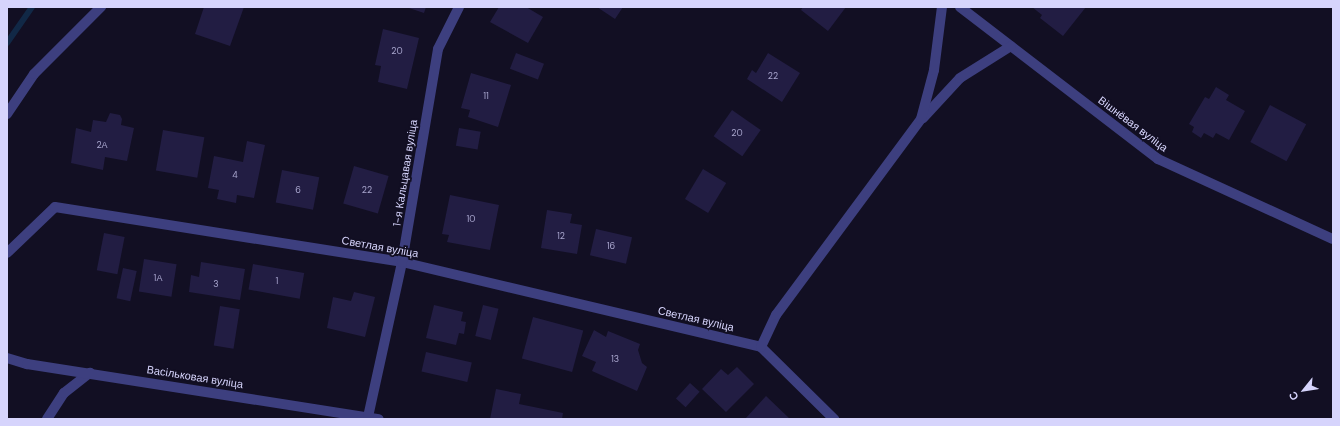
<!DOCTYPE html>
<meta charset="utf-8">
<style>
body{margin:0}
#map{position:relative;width:1340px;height:426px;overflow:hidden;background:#120f23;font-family:"DM Sans",sans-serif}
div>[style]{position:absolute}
.stream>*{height:6px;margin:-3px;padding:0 3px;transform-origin:3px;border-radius:3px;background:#112846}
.building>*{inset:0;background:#221d43;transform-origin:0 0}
.service>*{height:10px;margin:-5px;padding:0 5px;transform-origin:5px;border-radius:5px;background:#3d3f7f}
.minor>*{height:10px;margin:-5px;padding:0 5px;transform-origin:5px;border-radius:5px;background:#3d3f7f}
span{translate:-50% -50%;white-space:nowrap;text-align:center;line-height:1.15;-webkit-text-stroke:3.5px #120f23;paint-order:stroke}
.number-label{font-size:9px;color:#a9a6ce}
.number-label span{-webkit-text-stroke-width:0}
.street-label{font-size:11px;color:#d6d4fc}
.frame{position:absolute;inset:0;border:8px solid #d6d4fc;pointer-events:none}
.north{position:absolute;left:1284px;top:370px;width:40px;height:40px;-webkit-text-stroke:3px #120f23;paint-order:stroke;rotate:240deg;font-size:11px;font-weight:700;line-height:16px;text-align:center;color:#d6d4fc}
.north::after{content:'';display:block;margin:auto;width:14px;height:18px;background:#d6d4fc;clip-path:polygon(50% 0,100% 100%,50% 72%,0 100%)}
</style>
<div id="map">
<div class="stream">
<i style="left:7px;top:43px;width:44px;rotate:-55.2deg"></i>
</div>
<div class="building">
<i style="clip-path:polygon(204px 7px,244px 7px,230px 46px,195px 34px)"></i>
<i style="clip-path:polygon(406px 7px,426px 7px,424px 13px)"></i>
<i style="clip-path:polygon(499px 7px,526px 7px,543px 17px,528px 43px,490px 22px)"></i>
<i style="clip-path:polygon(597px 7px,623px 7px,615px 19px)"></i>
<i style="clip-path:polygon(803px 7px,846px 7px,828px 31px,801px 10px)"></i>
<i style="clip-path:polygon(1032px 7px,1086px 7px,1063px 36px,1040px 18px,1042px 15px)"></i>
<i style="clip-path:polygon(383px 29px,419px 38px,407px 89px,378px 82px,381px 66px,375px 65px)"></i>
<i style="left:516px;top:53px;width:30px;height:17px;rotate:21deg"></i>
<i style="clip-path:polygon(768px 53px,800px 73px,782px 102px,747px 79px,752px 70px,756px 73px)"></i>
<i style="clip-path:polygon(471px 73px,511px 85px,498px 127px,468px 117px,470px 110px,461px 108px)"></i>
<i style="clip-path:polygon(1216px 87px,1229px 95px,1226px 100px,1245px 111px,1229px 140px,1216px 133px,1213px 138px,1204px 133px,1201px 138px,1192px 132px,1194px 127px,1189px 124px,1205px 97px,1209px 99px)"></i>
<i style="left:1270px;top:105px;width:41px;height:42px;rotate:28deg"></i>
<i style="left:732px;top:110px;width:35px;height:32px;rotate:35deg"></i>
<i style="clip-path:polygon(110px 113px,120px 115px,122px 119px,121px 125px,134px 128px,127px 161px,105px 157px,103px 170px,71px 163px,76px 128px,91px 132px,93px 120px,106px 122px)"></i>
<i style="left:459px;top:128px;width:22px;height:18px;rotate:10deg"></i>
<i style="left:163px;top:130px;width:42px;height:41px;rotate:10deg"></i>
<i style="clip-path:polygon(247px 141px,265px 145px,254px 198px,237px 195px,236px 203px,217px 199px,219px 190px,208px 188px,214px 156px,243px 162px)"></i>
<i style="left:354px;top:166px;width:36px;height:39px;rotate:16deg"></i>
<i style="left:703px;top:169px;width:27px;height:35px;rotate:31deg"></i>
<i style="left:282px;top:170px;width:38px;height:33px;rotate:11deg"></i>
<i style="clip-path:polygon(450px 195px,499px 205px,490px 250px,447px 242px,449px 235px,442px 234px)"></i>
<i style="clip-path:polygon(547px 210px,572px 214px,570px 223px,582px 225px,577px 254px,541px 248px)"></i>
<i style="left:596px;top:229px;width:37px;height:27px;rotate:13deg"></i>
<i style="left:104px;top:233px;width:21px;height:38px;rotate:11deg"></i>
<i style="left:144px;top:259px;width:33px;height:33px;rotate:9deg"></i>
<i style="clip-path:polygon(201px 262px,245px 269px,240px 300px,189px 292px,191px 275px,199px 277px)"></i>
<i style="left:253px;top:264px;width:52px;height:26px;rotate:10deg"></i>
<i style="left:123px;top:268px;width:14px;height:31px;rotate:12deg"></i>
<i style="clip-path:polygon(354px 292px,375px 297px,365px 337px,327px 328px,333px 297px,351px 301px)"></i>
<i style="clip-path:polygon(434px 305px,463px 312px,461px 321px,466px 322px,464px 334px,459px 333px,456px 345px,426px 338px)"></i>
<i style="left:483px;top:305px;width:16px;height:32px;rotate:14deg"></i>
<i style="left:220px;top:306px;width:20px;height:40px;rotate:9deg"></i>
<i style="left:533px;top:317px;width:52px;height:43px;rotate:15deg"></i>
<i style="clip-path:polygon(594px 330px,606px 337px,608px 331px,640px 344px,638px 350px,642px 363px,647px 367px,637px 391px,592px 371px,596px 362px,582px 356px)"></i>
<i style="left:426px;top:352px;width:47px;height:20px;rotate:13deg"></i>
<i style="clip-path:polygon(737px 367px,754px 384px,726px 412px,702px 389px,721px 369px,728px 375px)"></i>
<i style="left:690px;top:383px;width:13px;height:21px;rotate:42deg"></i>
<i style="clip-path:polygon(496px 389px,521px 394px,519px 404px,563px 413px,562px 419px,490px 419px)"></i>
<i style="clip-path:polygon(766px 396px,790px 419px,745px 419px)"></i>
</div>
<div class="service">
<i style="left:7px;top:114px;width:48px;rotate:-56deg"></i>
<i style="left:34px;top:74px;width:95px;rotate:-45deg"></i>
<i style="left:47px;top:419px;width:31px;rotate:-57deg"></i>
<i style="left:64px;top:393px;width:33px;rotate:-38deg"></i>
</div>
<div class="minor">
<i style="left:960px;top:7px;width:250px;rotate:37.5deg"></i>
<i style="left:1158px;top:159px;width:192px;rotate:24.6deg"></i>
<i style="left:923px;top:118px;width:54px;rotate:-47.2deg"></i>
<i style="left:960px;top:78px;width:60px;rotate:-32.1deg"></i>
<i style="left:7px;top:253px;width:66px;rotate:-43.8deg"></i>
<i style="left:55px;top:207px;width:351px;rotate:9deg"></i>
<i style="left:402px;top:262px;width:369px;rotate:13.3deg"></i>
<i style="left:761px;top:347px;width:103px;rotate:44.6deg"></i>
<i style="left:761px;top:347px;width:35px;rotate:-65deg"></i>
<i style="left:776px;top:315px;width:244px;rotate:-53.5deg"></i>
<i style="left:921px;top:119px;width:51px;rotate:-75.1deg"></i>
<i style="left:934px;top:70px;width:64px;rotate:-82.8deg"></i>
<i style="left:7px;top:358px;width:21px;rotate:17deg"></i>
<i style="left:27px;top:364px;width:356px;rotate:8.9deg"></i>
<i style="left:368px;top:417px;width:159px;rotate:-77.6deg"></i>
<i style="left:402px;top:262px;width:216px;rotate:-80.4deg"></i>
<i style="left:438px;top:49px;width:47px;rotate:-63.4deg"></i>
</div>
<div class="number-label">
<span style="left:397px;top:51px">20</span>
<span style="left:773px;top:76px">22</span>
<span style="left:486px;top:96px">11</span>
<span style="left:737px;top:133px">20</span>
<span style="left:102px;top:145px">2А</span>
<span style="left:235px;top:175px">4</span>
<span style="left:298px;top:190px">6</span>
<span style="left:367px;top:190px">22</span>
<span style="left:471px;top:219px">10</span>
<span style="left:561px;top:236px">12</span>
<span style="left:611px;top:246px">16</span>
<span style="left:158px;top:278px">1А</span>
<span style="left:277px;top:281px">1</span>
<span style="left:216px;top:284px">3</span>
<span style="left:615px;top:359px">13</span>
</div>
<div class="street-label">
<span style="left:1133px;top:124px;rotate:37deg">Вішнёвая вуліца</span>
<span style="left:405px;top:173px;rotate:-81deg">1-я Кальцавая вуліца</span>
<span style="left:380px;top:247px;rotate:10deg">Светлая вуліца</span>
<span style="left:696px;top:319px;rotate:13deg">Светлая вуліца</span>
<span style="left:195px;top:377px;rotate:9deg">Васільковая вуліца</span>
</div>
<div class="frame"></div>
<div class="north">С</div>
</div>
